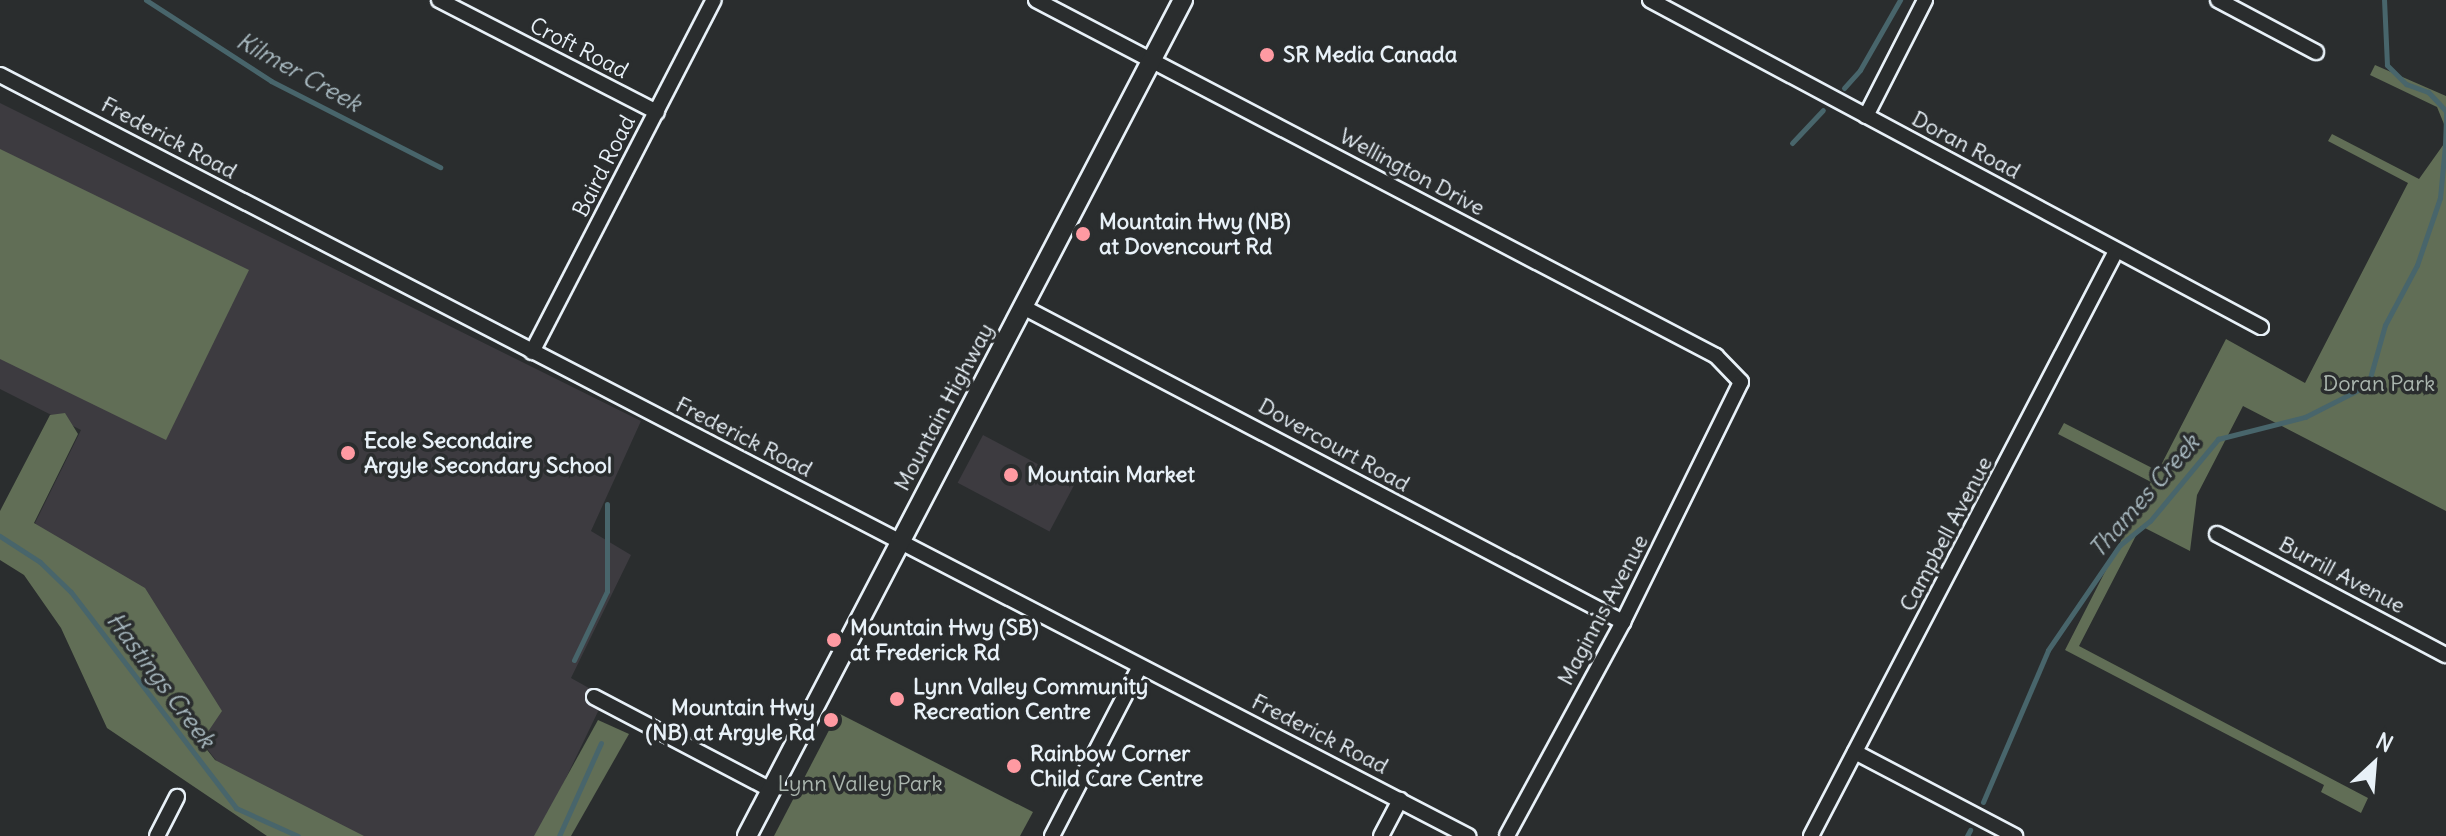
<!DOCTYPE html>
<style>
body{margin:0}
#map{position:relative;width:2446px;height:836px;overflow:hidden;background:#2a2d2e;font-family:Delius,sans-serif}
div>[style]{position:absolute}
.built>*{inset:0;background:#3d3b40;transform-origin:0 0}
.green>*{inset:0;background:#616e56}
.stream>*{height:5px;margin:-2.5px;padding:0 2.5px;transform-origin:2.5px;border-radius:2.5px;background:#48656b}
.roads{filter:drop-shadow(2px 0 #e8f1f8) drop-shadow(-2px 0 #e8f1f8) drop-shadow(0 2px #e8f1f8) drop-shadow(0 -2px #e8f1f8)}
.minor>*{height:14px;margin:-7px;padding:0 7px;transform-origin:7px;border-radius:7px;background:#2a2d2e}
.tertiary>*{height:18px;margin:-9px;padding:0 9px;transform-origin:9px;border-radius:9px;background:#2a2d2e}
.dots>*{width:22px;height:22px;translate:-50% -50%;box-sizing:border-box;border:4px solid #2a2d2e;border-radius:50%}
span{translate:-50% -50%;white-space:nowrap;text-align:center;line-height:1.15;-webkit-text-stroke:7px #2a2d2e;paint-order:stroke}
.street-label{font-size:22px;color:#e8f1f8}
.poi-label{font-size:22px;color:#e8f1f8;font-weight:700}
.left{translate:0 -50%;text-align:left}
.right{translate:-100% -50%;text-align:right}
.park-label{font-size:22px;color:#abb6af}
.water-label{font-size:24px;color:#a8b9c0;font-style:italic}
.north{position:absolute;left:2334px;top:724px;width:80px;height:80px;-webkit-text-stroke:6px #2a2d2e;paint-order:stroke;rotate:26deg;font-size:22px;font-weight:700;line-height:32px;text-align:center;color:#e8f1f8}
.north::after{content:'';display:block;margin:auto;width:28px;height:36px;background:#e8f1f8;clip-path:polygon(50% 0,100% 100%,50% 72%,0 100%)}
</style>
<div id="map">
<div class="built">
<i style="clip-path:polygon(0 103px,641px 421px,591px 531px,631px 555px,571px 678px,605px 697px,538px 836px,332px 836px,234px 784px,35px 523px,81px 430px,0 389px)"></i>
<i style="left:983px;top:435px;width:104px;height:54px;rotate:28deg"></i>
</div>
<div class="green">
<i style="clip-path:polygon(2375px 65px,2446px 96px,2446px 129px,2437px 107px,2370px 75px)"></i>
<i style="clip-path:polygon(2332px 134px,2419px 179px,2446px 141px,2446px 511px,2243px 406px,2197px 495px,2190px 551px,2141px 526px,2079px 646px,2368px 798px,2361px 813px,2321px 792px,2324px 785px,2065px 650px,2151px 482px,2058px 434px,2064px 423px,2158px 471px,2226px 339px,2305px 383px,2408px 183px,2328px 141px)"></i>
<i style="clip-path:polygon(0 149px,249px 270px,166px 440px,0 359px)"></i>
<i style="clip-path:polygon(65px 413px,78px 434px,34px 523px,145px 588px,222px 711px,201px 742px,215px 760px,364px 836px,267px 836px,107px 728px,61px 628px,24px 575px,0 560px,0 511px,50px 415px)"></i>
<i style="clip-path:polygon(838px 713px,1033px 812px,1020px 836px,774px 836px)"></i>
<i style="clip-path:polygon(598px 720px,629px 734px,571px 836px,534px 836px)"></i>
</div>
<div class="stream">
<i style="left:146px;top:0;width:149px;rotate:32.9deg"></i>
<i style="left:271px;top:81px;width:190px;rotate:27deg"></i>
<i style="left:1844px;top:88px;width:24px;rotate:-48deg"></i>
<i style="left:1860px;top:70px;width:81px;rotate:-60.3deg"></i>
<i style="left:1792px;top:143px;width:45px;rotate:-46.8deg"></i>
<i style="left:0;top:536px;width:48px;rotate:33deg"></i>
<i style="left:40px;top:562px;width:43px;rotate:44.1deg"></i>
<i style="left:71px;top:592px;width:272px;rotate:52.6deg"></i>
<i style="left:236px;top:808px;width:68px;rotate:24.3deg"></i>
<i style="left:574px;top:660px;width:76px;rotate:-64.4deg"></i>
<i style="left:607px;top:591px;width:87px;rotate:-90deg"></i>
<i style="left:1983px;top:802px;width:165px;rotate:-66.8deg"></i>
<i style="left:2048px;top:650px;width:127px;rotate:-55.6deg"></i>
<i style="left:2120px;top:545px;width:38px;rotate:-39deg"></i>
<i style="left:2150px;top:521px;width:107px;rotate:-50.3deg"></i>
<i style="left:2218px;top:439px;width:90px;rotate:-14.2deg"></i>
<i style="left:2305px;top:417px;width:71px;rotate:-26.9deg"></i>
<i style="left:2368px;top:385px;width:62px;rotate:-74.2deg"></i>
<i style="left:2385px;top:325px;width:68px;rotate:-61.9deg"></i>
<i style="left:2417px;top:265px;width:71px;rotate:-71.1deg"></i>
<i style="left:2440px;top:198px;width:53px;rotate:-84.6deg"></i>
<i style="left:2445px;top:145px;width:34px;rotate:-88deg"></i>
<i style="left:2446px;top:111px;width:26px;rotate:-133deg"></i>
<i style="left:2428px;top:92px;width:23px;rotate:-160deg"></i>
<i style="left:2406px;top:84px;width:27px;rotate:-135deg"></i>
<i style="left:2387px;top:65px;width:65px;rotate:-92.6deg"></i>
<i style="left:559px;top:836px;width:102px;rotate:-65.7deg"></i>
<i style="left:1967px;top:836px;width:7px;rotate:-63deg"></i>
</div>
<div class="roads">
<div class="minor">
<i style="left:439px;top:0;width:245px;rotate:27.2deg"></i>
<i style="left:1036px;top:0;width:768px;rotate:27.63deg"></i>
<i style="left:1716px;top:356px;width:36px;rotate:46deg"></i>
<i style="left:1741px;top:382px;width:267px;rotate:116.2deg"></i>
<i style="left:1623px;top:622px;width:243px;rotate:118.5deg"></i>
<i style="left:1650px;top:0;width:693px;rotate:28.16deg"></i>
<i style="left:2218px;top:0;width:111px;rotate:28deg"></i>
<i style="left:0;top:75px;width:1654px;rotate:27.4deg"></i>
<i style="left:1866px;top:116px;width:130px;rotate:-63deg"></i>
<i style="left:1023px;top:307px;width:678px;rotate:27.7deg"></i>
<i style="left:532px;top:352px;width:396px;rotate:-62.7deg"></i>
<i style="left:2217px;top:534px;width:259px;rotate:27.9deg"></i>
<i style="left:594px;top:697px;width:200px;rotate:27.7deg"></i>
<i style="left:1855px;top:752px;width:181px;rotate:27.7deg"></i>
<i style="left:157px;top:836px;width:44px;rotate:-62.9deg"></i>
<i style="left:1052px;top:836px;width:191px;rotate:-62.6deg"></i>
<i style="left:1381px;top:836px;width:41px;rotate:-62.2deg"></i>
<i style="left:1811px;top:836px;width:660px;rotate:-62.46deg"></i>
</div>
<div class="tertiary">
<i style="left:747px;top:836px;width:943px;rotate:-62.46deg"></i>
</div>
</div>
<div class="dots">
<i style="left:1267px;top:55px;background:#ff9aa2"></i>
<i style="left:1083px;top:234px;background:#ff9aa2"></i>
<i style="left:348px;top:453px;background:#ff9aa2"></i>
<i style="left:1011px;top:475px;background:#ff9aa2"></i>
<i style="left:834px;top:640px;background:#ff9aa2"></i>
<i style="left:897px;top:699px;background:#ff9aa2"></i>
<i style="left:831px;top:720px;background:#ff9aa2"></i>
<i style="left:1014px;top:766px;background:#ff9aa2"></i>
</div>
<div class="street-label">
<span style="left:579px;top:48px;rotate:27deg">Croft Road</span>
<span style="left:169px;top:138px;rotate:28deg">Frederick Road</span>
<span style="left:1966px;top:145px;rotate:28deg">Doran Road</span>
<span style="left:604px;top:166px;rotate:-63deg">Baird Road</span>
<span style="left:1412px;top:172px;rotate:28deg">Wellington Drive</span>
<span style="left:944px;top:407px;rotate:-62deg">Mountain Highway</span>
<span style="left:744px;top:437px;rotate:27deg">Frederick Road</span>
<span style="left:1334px;top:445px;rotate:29deg">Dovercourt Road</span>
<span style="left:1946px;top:534px;rotate:-62deg">Campbell Avenue</span>
<span style="left:2342px;top:575px;rotate:28deg">Burrill Avenue</span>
<span style="left:1603px;top:610px;rotate:-62deg">Maginnis Avenue</span>
<span style="left:1320px;top:734px;rotate:27deg">Frederick Road</span>
</div>
<div class="poi-label">
<span class="left" style="left:1283px;top:55px">SR Media Canada</span>
<span class="left" style="left:1099px;top:234px">Mountain Hwy (NB)<br>at Dovencourt Rd</span>
<span class="left" style="left:364px;top:453px">Ecole Secondaire<br>Argyle Secondary School</span>
<span class="left" style="left:1027px;top:475px">Mountain Market</span>
<span class="left" style="left:850px;top:640px">Mountain Hwy (SB)<br>at Frederick Rd</span>
<span class="left" style="left:913px;top:699px">Lynn Valley Community<br>Recreation Centre</span>
<span class="right" style="left:815px;top:720px">Mountain Hwy<br>(NB) at Argyle Rd</span>
<span class="left" style="left:1030px;top:766px">Rainbow Corner<br>Child Care Centre</span>
</div>
<div class="park-label">
<span style="left:2379px;top:384px">Doran Park</span>
<span style="left:860px;top:784px">Lynn Valley Park</span>
</div>
<div class="water-label">
<span style="left:299px;top:72px;rotate:29deg">Kilmer Creek</span>
<span style="left:2144px;top:496px;rotate:-49deg">Thames Creek</span>
<span style="left:161px;top:680px;rotate:53deg">Hastings Creek</span>
</div>
<div class="north">N</div>
</div>
